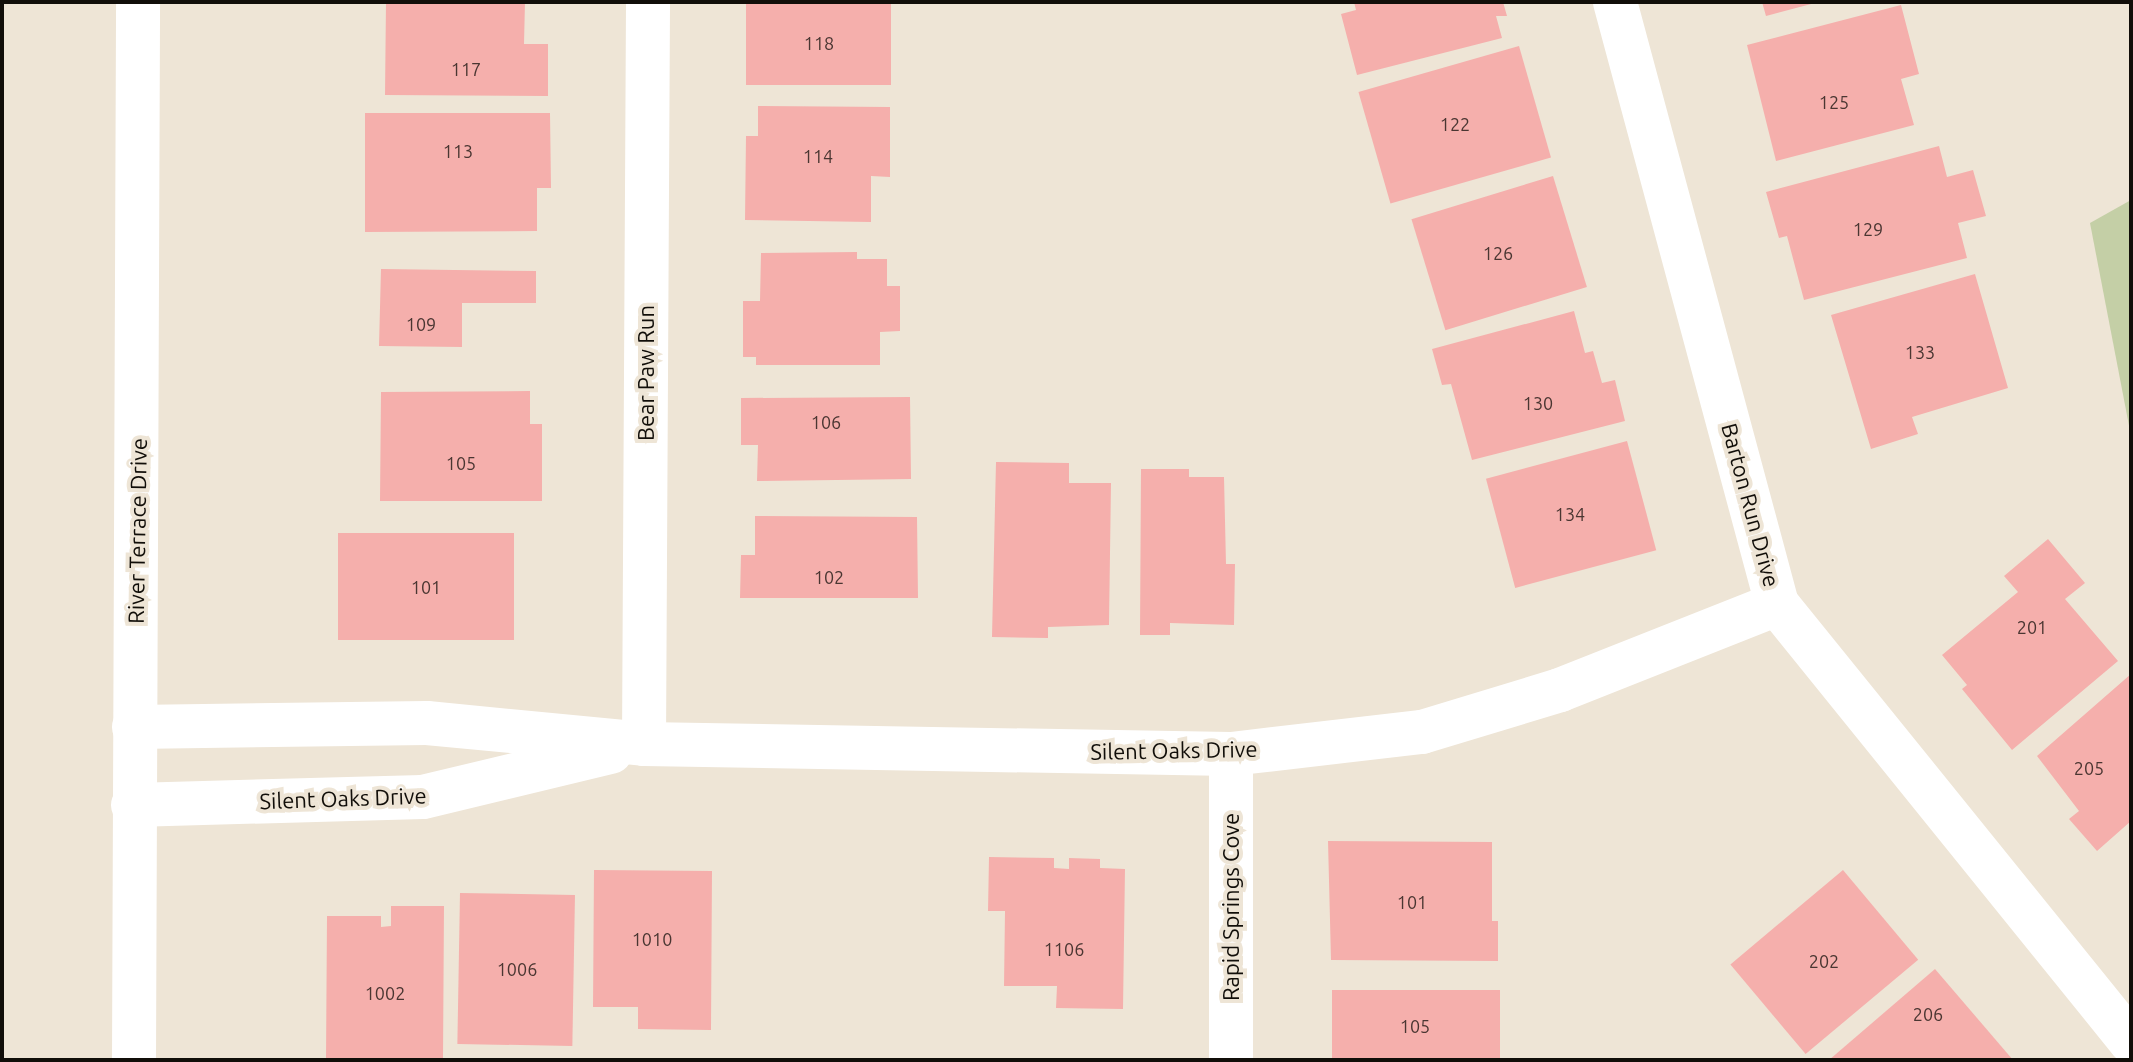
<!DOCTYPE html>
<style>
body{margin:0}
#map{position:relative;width:2133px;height:1062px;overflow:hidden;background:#eee5d6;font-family:Ubuntu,sans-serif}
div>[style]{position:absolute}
.green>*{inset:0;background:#c4cfa6}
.building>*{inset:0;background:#f5afac;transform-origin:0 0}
.minor>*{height:44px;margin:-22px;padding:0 22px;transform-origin:22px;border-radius:22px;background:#fff}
span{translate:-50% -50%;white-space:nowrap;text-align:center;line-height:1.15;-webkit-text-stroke:8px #eee5d6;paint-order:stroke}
.number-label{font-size:18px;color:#4a3632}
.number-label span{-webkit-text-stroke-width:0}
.street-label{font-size:22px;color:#110e09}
.frame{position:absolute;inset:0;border:4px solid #110e09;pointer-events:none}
</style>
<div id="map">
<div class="green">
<i style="clip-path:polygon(2131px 200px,2131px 436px,2090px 223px)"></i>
</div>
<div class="building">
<i style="clip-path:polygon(386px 2px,525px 2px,524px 44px,548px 44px,548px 96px,385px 95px)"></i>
<i style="left:746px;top:2px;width:145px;height:83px"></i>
<i style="clip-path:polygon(1354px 2px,1503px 2px,1507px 16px,1496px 16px,1502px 38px,1357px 75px,1341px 14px,1356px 10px)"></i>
<i style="clip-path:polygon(1762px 2px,1815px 2px,1815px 3px,1766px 16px)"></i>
<i style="clip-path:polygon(1901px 5px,1919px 74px,1901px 79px,1914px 125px,1776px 161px,1747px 45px)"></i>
<i style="left:1519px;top:46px;width:116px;height:167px;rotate:74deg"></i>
<i style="clip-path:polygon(758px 106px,890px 107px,890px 177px,871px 176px,871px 222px,745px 220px,746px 136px,758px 136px)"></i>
<i style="clip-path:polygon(365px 113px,550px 113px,551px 188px,537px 188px,537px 231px,365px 232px)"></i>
<i style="clip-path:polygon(1939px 146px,1947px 177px,1973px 170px,1986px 216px,1958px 223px,1967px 258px,1804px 300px,1787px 236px,1779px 238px,1766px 192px)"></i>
<i style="left:1553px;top:176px;width:116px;height:148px;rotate:73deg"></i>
<i style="clip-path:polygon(857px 252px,857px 259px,887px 259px,887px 286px,900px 286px,900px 331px,880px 332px,880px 365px,756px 365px,756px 357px,743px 357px,743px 301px,760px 301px,761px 253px)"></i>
<i style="clip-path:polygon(381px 269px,536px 271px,536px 303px,462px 303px,462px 347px,379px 346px)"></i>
<i style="clip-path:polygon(1975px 274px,2008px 388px,1912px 417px,1918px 434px,1871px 449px,1831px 315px)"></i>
<i style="clip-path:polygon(1574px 311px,1585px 353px,1593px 351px,1602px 383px,1615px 380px,1625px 421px,1472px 460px,1451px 384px,1442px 385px,1432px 349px)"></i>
<i style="clip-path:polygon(530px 391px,530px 424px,542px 424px,542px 501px,380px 501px,381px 392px)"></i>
<i style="clip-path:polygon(910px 397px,911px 479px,757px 481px,758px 445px,741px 445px,741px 398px)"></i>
<i style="left:1627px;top:441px;width:113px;height:146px;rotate:75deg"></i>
<i style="clip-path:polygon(996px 462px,1069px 463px,1069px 483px,1111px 483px,1109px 625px,1048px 627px,1048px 638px,992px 637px)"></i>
<i style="clip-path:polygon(1141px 469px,1189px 469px,1189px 477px,1224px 477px,1226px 564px,1235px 564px,1234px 625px,1170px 623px,1170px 635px,1140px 635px)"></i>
<i style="clip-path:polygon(755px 516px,917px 517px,918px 598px,740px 598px,741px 555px,755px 555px)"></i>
<i style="left:338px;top:533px;width:176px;height:107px"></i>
<i style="clip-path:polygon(2048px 539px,2085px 583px,2065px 599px,2118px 661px,2012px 750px,1962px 689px,1967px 685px,1942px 655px,2018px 592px,2004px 576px)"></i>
<i style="clip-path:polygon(2131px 674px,2131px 821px,2097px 851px,2069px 819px,2079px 811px,2037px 756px)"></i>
<i style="clip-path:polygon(1328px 841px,1492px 842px,1492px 921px,1498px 921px,1498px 961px,1331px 960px)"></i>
<i style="clip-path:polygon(989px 857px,1054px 858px,1054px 868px,1069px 869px,1069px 858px,1100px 859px,1100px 868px,1125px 869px,1123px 1009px,1056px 1008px,1057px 986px,1004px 986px,1005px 911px,988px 911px)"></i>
<i style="clip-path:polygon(594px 870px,712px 871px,711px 1030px,638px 1029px,638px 1007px,593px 1007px)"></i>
<i style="left:1843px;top:870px;width:117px;height:147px;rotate:50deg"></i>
<i style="left:460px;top:893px;width:115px;height:151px;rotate:1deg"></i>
<i style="clip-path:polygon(391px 906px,444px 906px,443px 1060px,326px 1060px,327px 916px,381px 916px,381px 927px,391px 926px)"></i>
<i style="clip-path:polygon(1935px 969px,2013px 1060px,1829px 1060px)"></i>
<i style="left:1332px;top:990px;width:168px;height:70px"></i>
</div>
<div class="minor">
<i style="left:1615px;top:2px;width:623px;rotate:74.94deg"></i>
<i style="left:1777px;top:604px;width:563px;rotate:51.05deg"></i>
<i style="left:134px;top:727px;width:293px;rotate:-0.8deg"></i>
<i style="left:427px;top:723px;width:218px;rotate:5.5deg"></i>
<i style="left:644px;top:744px;width:587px;rotate:0.98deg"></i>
<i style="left:1231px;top:754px;width:192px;rotate:-6.6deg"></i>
<i style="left:1422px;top:732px;width:144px;rotate:-16.9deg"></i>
<i style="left:1560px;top:690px;width:233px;rotate:-21.6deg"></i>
<i style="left:644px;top:744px;width:742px;rotate:-89.69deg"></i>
<i style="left:133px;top:805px;width:290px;rotate:-1.6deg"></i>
<i style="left:423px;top:797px;width:193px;rotate:-13.5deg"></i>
<i style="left:134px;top:1060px;width:1058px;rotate:-89.78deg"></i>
<i style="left:1231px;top:1060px;width:306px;rotate:-90deg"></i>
</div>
<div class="number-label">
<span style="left:819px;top:43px">118</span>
<span style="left:466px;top:69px">117</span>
<span style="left:1834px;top:102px">125</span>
<span style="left:1455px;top:124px">122</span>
<span style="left:458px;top:151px">113</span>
<span style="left:818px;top:156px">114</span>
<span style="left:1868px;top:229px">129</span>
<span style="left:1498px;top:253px">126</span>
<span style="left:421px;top:324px">109</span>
<span style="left:1920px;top:352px">133</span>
<span style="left:1538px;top:403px">130</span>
<span style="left:826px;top:422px">106</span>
<span style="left:461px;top:463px">105</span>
<span style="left:1570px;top:514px">134</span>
<span style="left:829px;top:577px">102</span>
<span style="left:426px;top:587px">101</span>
<span style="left:2032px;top:627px">201</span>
<span style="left:2089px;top:768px">205</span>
<span style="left:1412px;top:902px">101</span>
<span style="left:652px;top:939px">1010</span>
<span style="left:1064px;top:949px">1106</span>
<span style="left:1824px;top:961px">202</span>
<span style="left:517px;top:969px">1006</span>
<span style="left:385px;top:993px">1002</span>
<span style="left:1928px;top:1014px">206</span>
<span style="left:1415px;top:1026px">105</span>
</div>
<div class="street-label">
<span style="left:646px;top:373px;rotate:-90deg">Bear Paw Run</span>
<span style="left:1751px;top:505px;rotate:75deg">Barton Run Drive</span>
<span style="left:137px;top:531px;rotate:-89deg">River Terrace Drive</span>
<span style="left:1174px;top:750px;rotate:-1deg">Silent Oaks Drive</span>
<span style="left:343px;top:798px;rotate:-2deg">Silent Oaks Drive</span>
<span style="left:1231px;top:907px;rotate:-90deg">Rapid Springs Cove</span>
</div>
<div class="frame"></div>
</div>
